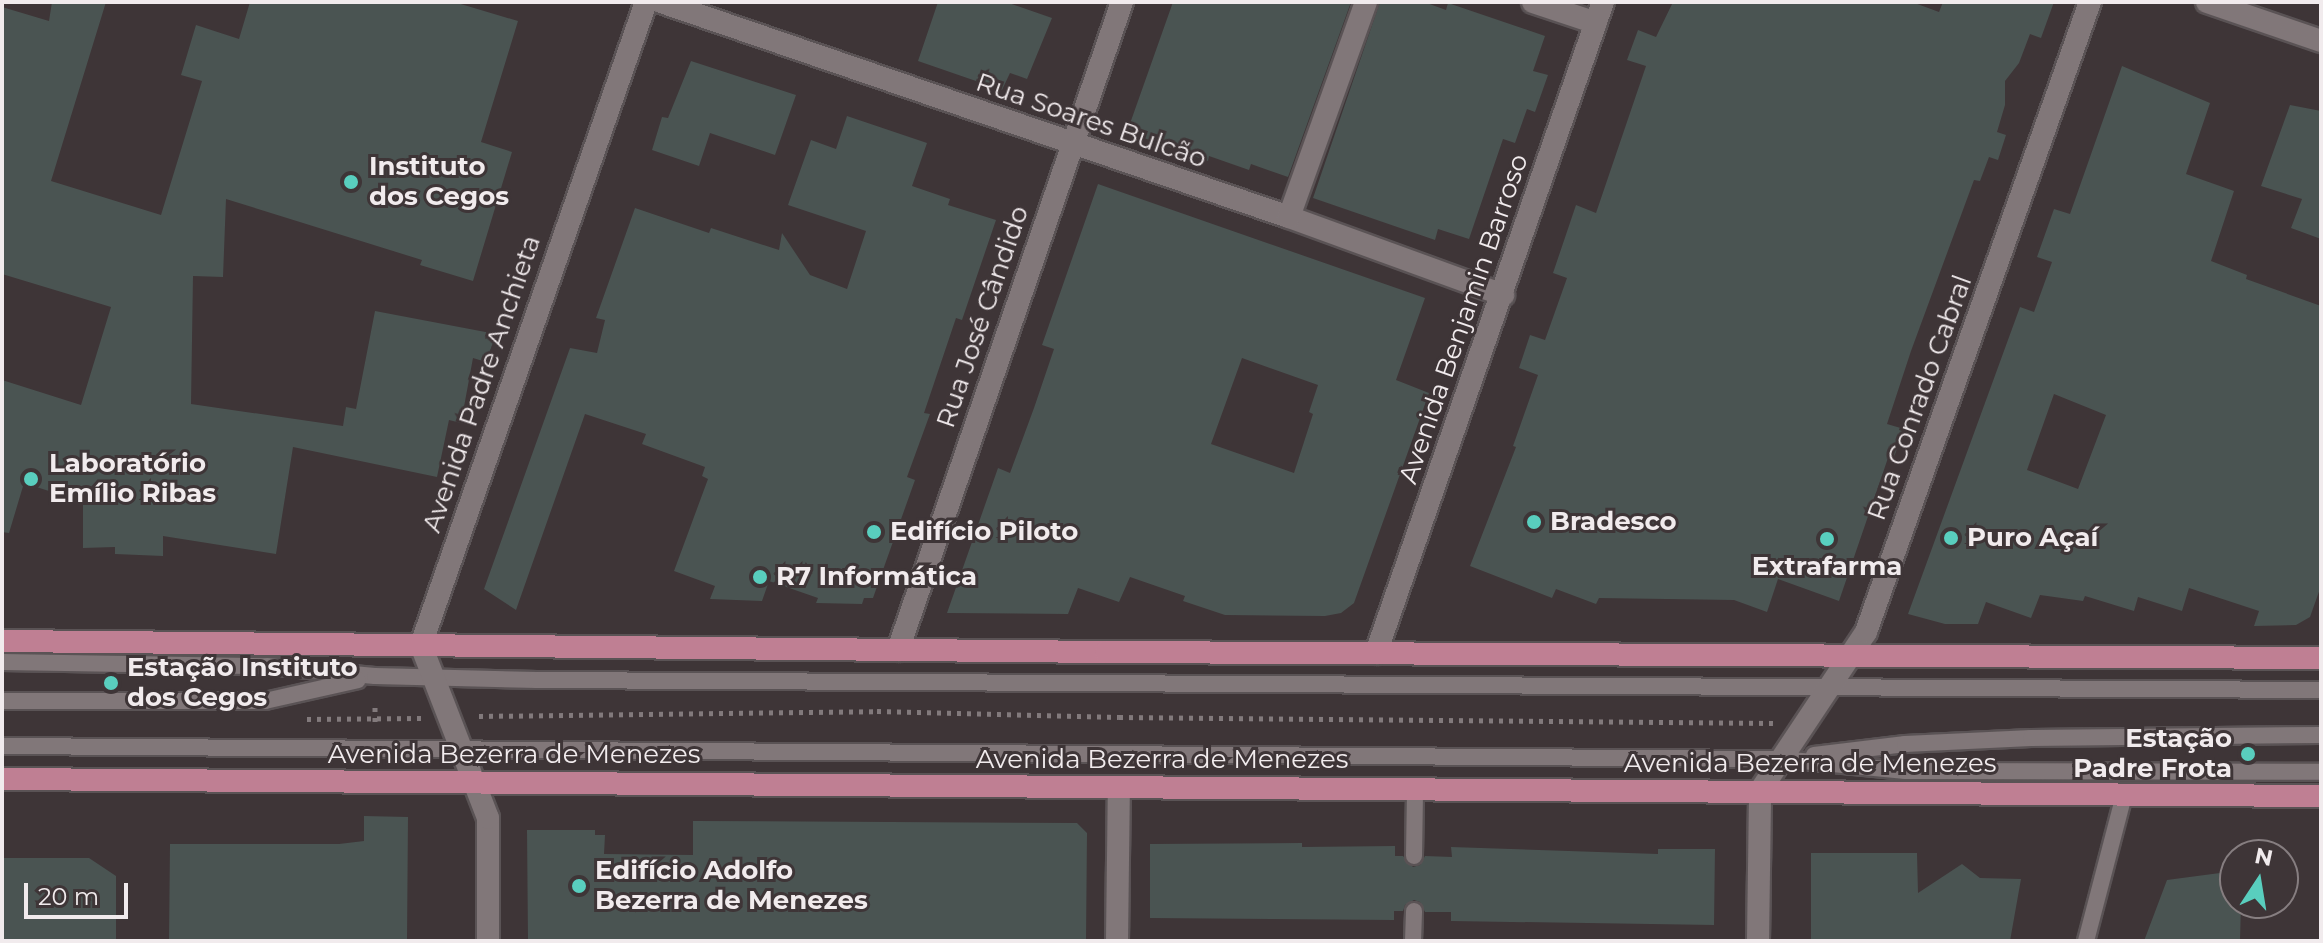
<!DOCTYPE html>
<meta charset="utf-8">
<style>
body{margin:0}
#map{position:relative;width:2323px;height:943px;overflow:hidden;background:#3e3537;font-family:Montserrat,sans-serif}
div>[style]{position:absolute}
.building>*{inset:0;background:#4a5452}
.path>*{height:5px;margin-top:-2.5px;transform-origin:0;background:repeating-linear-gradient(90deg,#827a7c 0 4px,transparent 0 10px)}
.roads{filter:drop-shadow(2px 0 #5a5355) drop-shadow(-2px 0 #5a5355) drop-shadow(0 2px #5a5355) drop-shadow(0 -2px #5a5355)}
.service>*{height:16px;margin:-8px;padding:0 8px;transform-origin:8px;border-radius:8px;background:#817779}
.minor>*{height:22px;margin:-11px;padding:0 11px;transform-origin:11px;border-radius:11px;background:#817779}
.tertiary>*{height:22px;margin:-11px;padding:0 11px;transform-origin:11px;border-radius:11px;background:#817779}
.primary>*{height:22px;margin:-11px;padding:0 11px;transform-origin:11px;border-radius:11px;background:#bf7f93}
.dots>*{width:22px;height:22px;translate:-50% -50%;box-sizing:border-box;border:4px solid #3e3537;border-radius:50%}
span{translate:-50% -50%;white-space:nowrap;text-align:center;line-height:1.15;-webkit-text-stroke:6px #3e3537;paint-order:stroke}
.street-label{font-size:26px;color:#f1ebed}
.poi-label{font-size:26px;color:#f1ebed;font-weight:700}
.left{translate:0 -50%;text-align:left}
.right{translate:-100% -50%;text-align:right}
.frame{position:absolute;inset:0;border:4px solid #f1ebed;pointer-events:none}
.north{position:absolute;left:2219px;top:839px;width:80px;height:80px;box-sizing:border-box;background:#3e3537;border:2px solid #867e80;border-radius:50%;rotate:12deg;font-size:22px;font-weight:700;line-height:32px;text-align:center;color:#f1ebed}
.north::after{content:'';display:block;margin:auto;width:28px;height:36px;background:#59cebe;clip-path:polygon(50% 0,100% 100%,50% 72%,0 100%)}
.scale{position:absolute;left:24px;top:883px;width:104px;height:36px;box-sizing:border-box;border:4px solid #f1ebed;border-top:0;padding-left:10px;font-size:24px;line-height:28px;white-space:nowrap;color:#f1ebed;-webkit-text-stroke:6px #3e3537;paint-order:stroke}
</style>
<div id="map">
<div class="building">
<i style="clip-path:polygon(52px 2px,106px 2px,51px 181px,161px 215px,202px 81px,181px 75px,196px 25px,239px 39px,250px 2px,454px 2px,518px 21px,481px 142px,512px 152px,473px 281px,420px 265px,422px 260px,226px 199px,223px 277px,193px 276px,191px 404px,343px 426px,346px 407px,356px 409px,375px 311px,496px 334px,486px 362px,473px 358px,461px 423px,449px 420px,437px 477px,293px 447px,276px 554px,163px 536px,163px 556px,115px 554px,115px 547px,83px 548px,83px 502px,24px 483px,9px 533px,2px 532px,2px 380px,81px 405px,111px 307px,2px 274px,2px 7px,49px 21px)"></i>
<i style="clip-path:polygon(938px 2px,1006px 2px,1052px 18px,1027px 79px,1010px 73px,1002px 90px,918px 61px)"></i>
<i style="clip-path:polygon(1173px 2px,1351px 2px,1288px 177px,1251px 164px,1249px 170px,1209px 156px,1208px 161px,1127px 132px)"></i>
<i style="clip-path:polygon(1380px 2px,1424px 2px,1446px 10px,1448px 3px,1545px 36px,1533px 71px,1548px 75px,1535px 112px,1527px 109px,1515px 143px,1503px 139px,1469px 239px,1438px 229px,1435px 240px,1313px 198px)"></i>
<i style="clip-path:polygon(1673px 2px,1912px 2px,1939px 12px,1943px 2px,2054px 2px,2041px 38px,2030px 34px,2019px 63px,2005px 81px,2005px 105px,1997px 132px,2006px 135px,1998px 160px,1989px 157px,1980px 181px,1974px 180px,1911px 351px,1887px 424px,1904px 429px,1893px 460px,1888px 458px,1839px 601px,1778px 579px,1767px 612px,1734px 600px,1599px 598px,1596px 604px,1556px 589px,1552px 598px,1470px 566px,1516px 447px,1513px 446px,1538px 375px,1519px 368px,1530px 335px,1545px 340px,1567px 278px,1553px 273px,1576px 205px,1596px 213px,1646px 66px,1627px 60px,1638px 30px,1656px 37px)"></i>
<i style="clip-path:polygon(691px 61px,796px 95px,775px 155px,710px 133px,699px 166px,652px 150px,662px 117px,668px 118px)"></i>
<i style="clip-path:polygon(evenodd,2122px 66px,2210px 103px,2186px 174px,2234px 191px,2211px 261px,2247px 275px,2246px 279px,2321px 306px,2321px 586px,2310px 617px,2296px 625px,2254px 626px,2259px 611px,2189px 588px,2182px 611px,2138px 597px,2134px 611px,2085px 596px,2083px 601px,2040px 595px,2031px 618px,1986px 602px,1978px 624px,1945px 624px,1908px 614px,2020px 307px,2034px 312px,2052px 262px,2037px 257px,2054px 209px,2070px 214px,2122px 66px,2054px 394px,2106px 415px,2078px 489px,2027px 470px,2054px 394px)"></i>
<i style="clip-path:polygon(2290px 105px,2321px 111px,2321px 239px,2291px 228px,2302px 199px,2261px 186px)"></i>
<i style="clip-path:polygon(847px 116px,927px 143px,912px 186px,950px 199px,948px 205px,996px 220px,962px 320px,956px 318px,924px 413px,930px 414px,907px 477px,915px 480px,873px 598px,864px 598px,862px 604px,816px 603px,818px 598px,769px 581px,762px 601px,710px 599px,715px 586px,674px 571px,708px 479px,702px 476px,705px 467px,642px 444px,646px 434px,585px 414px,516px 610px,484px 589px,570px 348px,597px 353px,605px 320px,596px 318px,635px 208px,709px 233px,711px 228px,779px 250px,782px 233px,810px 275px,847px 289px,866px 231px,788px 205px,811px 140px,836px 149px)"></i>
<i style="clip-path:polygon(evenodd,1098px 184px,1425px 298px,1396px 380px,1429px 393px,1354px 603px,1341px 613px,1325px 616px,1225px 615px,1183px 601px,1185px 596px,1130px 577px,1119px 602px,1078px 588px,1068px 614px,947px 613px,998px 468px,1010px 473px,1034px 408px,1054px 349px,1042px 345px,1098px 184px,1242px 358px,1318px 385px,1309px 412px,1313px 414px,1294px 473px,1211px 444px,1242px 358px)"></i>
<i style="clip-path:polygon(364px 816px,408px 817px,407px 941px,169px 941px,170px 844px,339px 844px,364px 841px)"></i>
<i style="clip-path:polygon(693px 821px,1077px 823px,1087px 833px,1086px 941px,528px 941px,527px 830px,595px 830px,595px 835px,605px 835px,604px 854px,693px 855px)"></i>
<i style="clip-path:polygon(1302px 843px,1302px 847px,1395px 846px,1395px 856px,1403px 856px,1413px 867px,1420px 865px,1425px 856px,1452px 857px,1451px 847px,1658px 854px,1658px 849px,1715px 849px,1714px 925px,1451px 921px,1451px 912px,1425px 912px,1420px 902px,1414px 900px,1405px 905px,1403px 911px,1394px 911px,1394px 920px,1150px 918px,1150px 844px)"></i>
<i style="clip-path:polygon(1811px 853px,1917px 853px,1918px 893px,1962px 864px,1980px 878px,2021px 879px,2010px 941px,1811px 941px)"></i>
<i style="clip-path:polygon(2px 858px,89px 858px,116px 876px,116px 941px,2px 941px)"></i>
<i style="clip-path:polygon(2235px 871px,2235px 903px,2241px 903px,2240px 941px,2144px 941px,2167px 880px)"></i>
</div>
<div class="path">
<i style="left:375px;top:707px;width:15px;rotate:90deg"></i>
<i style="left:479px;top:716px;width:398px;rotate:-0.7deg"></i>
<i style="left:877px;top:711px;width:242px;rotate:1.4deg"></i>
<i style="left:1119px;top:717px;width:654px;rotate:0.53deg"></i>
<i style="left:307px;top:719px;width:114px;rotate:-0.5deg"></i>
</div>
<div class="roads">
<div class="service">
<i style="left:2px;top:662px;width:265px;rotate:0.9deg"></i>
<i style="left:267px;top:666px;width:108px;rotate:5.3deg"></i>
<i style="left:375px;top:676px;width:162px;rotate:1.4deg"></i>
<i style="left:537px;top:680px;width:1784px;rotate:0.32deg"></i>
<i style="left:2px;top:701px;width:263px"></i>
<i style="left:265px;top:701px;width:95px;rotate:-12.7deg"></i>
<i style="left:2px;top:746px;width:1779px;rotate:0.42deg"></i>
<i style="left:1781px;top:759px;width:125px;rotate:5.5deg"></i>
<i style="left:1905px;top:771px;width:416px;rotate:0.1deg"></i>
<i style="left:1814px;top:755px;width:92px;rotate:-6.9deg"></i>
<i style="left:1905px;top:744px;width:126px;rotate:-2.7deg"></i>
<i style="left:2031px;top:738px;width:290px;rotate:-0.6deg"></i>
<i style="left:1414px;top:856px;width:66px;rotate:-89.1deg"></i>
<i style="left:1413px;top:941px;width:30px;rotate:-88deg"></i>
<i style="left:2086px;top:941px;width:151px;rotate:-75.4deg"></i>
</div>
<div class="minor">
<i style="left:661px;top:2px;width:664px;rotate:18.9deg"></i>
<i style="left:1289px;top:217px;width:228px;rotate:20deg"></i>
<i style="left:1533px;top:2px;width:66px;rotate:18.4deg"></i>
<i style="left:2207px;top:2px;width:120px;rotate:18.9deg"></i>
<i style="left:1289px;top:217px;width:228px;rotate:-70.3deg"></i>
<i style="left:1376px;top:653px;width:689px;rotate:-70.78deg"></i>
<i style="left:1758px;top:941px;width:150px;rotate:-89.2deg"></i>
<i style="left:1760px;top:791px;width:191px;rotate:-56.3deg"></i>
<i style="left:1866px;top:632px;width:669px;rotate:-70.43deg"></i>
</div>
<div class="tertiary">
<i style="left:898px;top:650px;width:686px;rotate:-70.93deg"></i>
<i style="left:488px;top:941px;width:123px;rotate:-90deg"></i>
<i style="left:488px;top:818px;width:186px;rotate:-111.2deg"></i>
<i style="left:421px;top:645px;width:681px;rotate:-70.71deg"></i>
<i style="left:1117px;top:941px;width:153px;rotate:-89.3deg"></i>
</div>
<div class="primary">
<i style="left:2px;top:641px;width:1104px;rotate:0.57deg"></i>
<i style="left:1106px;top:652px;width:1215px;rotate:0.28deg"></i>
<i style="left:2px;top:779px;width:2319px;rotate:0.42deg"></i>
</div>
</div>
<div class="dots">
<i style="left:351px;top:182px;background:#59cebe"></i>
<i style="left:31px;top:479px;background:#59cebe"></i>
<i style="left:1534px;top:522px;background:#59cebe"></i>
<i style="left:874px;top:532px;background:#59cebe"></i>
<i style="left:1951px;top:538px;background:#59cebe"></i>
<i style="left:1827px;top:539px;background:#59cebe"></i>
<i style="left:760px;top:577px;background:#59cebe"></i>
<i style="left:111px;top:683px;background:#59cebe"></i>
<i style="left:2248px;top:754px;background:#59cebe"></i>
<i style="left:579px;top:886px;background:#59cebe"></i>
</div>
<div class="street-label">
<span style="left:1091px;top:121px;rotate:19deg">Rua Soares Bulcão</span>
<span style="left:983px;top:317px;rotate:-71deg">Rua José Cândido</span>
<span style="left:1464px;top:319px;rotate:-71deg">Avenida Benjamin Barroso</span>
<span style="left:482px;top:384px;rotate:-71deg">Avenida Padre Anchieta</span>
<span style="left:1920px;top:398px;rotate:-70deg">Rua Conrado Cabral</span>
<span style="left:514px;top:755px">Avenida Bezerra de Menezes</span>
<span style="left:1162px;top:760px">Avenida Bezerra de Menezes</span>
<span style="left:1810px;top:764px">Avenida Bezerra de Menezes</span>
</div>
<div class="poi-label">
<span class="left" style="left:369px;top:182px">Instituto<br>dos Cegos</span>
<span class="left" style="left:49px;top:479px">Laboratório<br>Emílio Ribas</span>
<span class="left" style="left:1550px;top:522px">Bradesco</span>
<span class="left" style="left:890px;top:532px">Edifício Piloto</span>
<span class="left" style="left:1967px;top:538px">Puro Açaí</span>
<span style="left:1827px;top:567px">Extrafarma</span>
<span class="left" style="left:776px;top:577px">R7 Informática</span>
<span class="left" style="left:127px;top:683px">Estação Instituto<br>dos Cegos</span>
<span class="right" style="left:2232px;top:754px">Estação<br>Padre Frota</span>
<span class="left" style="left:595px;top:886px">Edifício Adolfo<br>Bezerra de Menezes</span>
</div>
<div class="frame"></div>
<div class="north">N</div>
<div class="scale">20 m</div>
</div>
